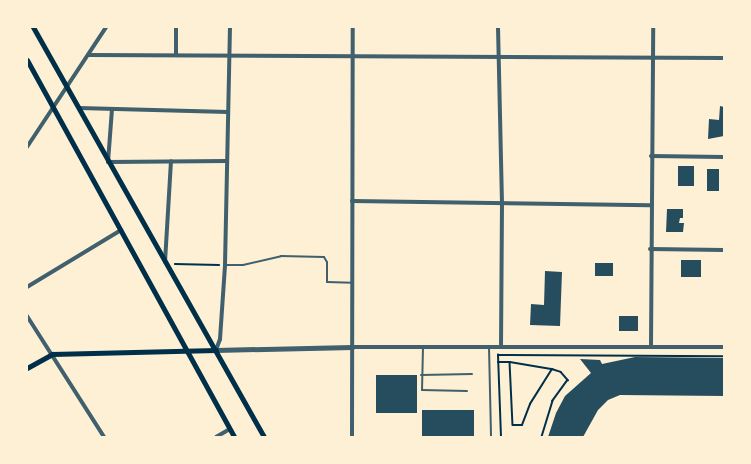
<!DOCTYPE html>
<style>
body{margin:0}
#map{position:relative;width:751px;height:464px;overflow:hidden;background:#fdf0d5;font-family:Roboto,sans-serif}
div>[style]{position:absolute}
.building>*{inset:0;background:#264d5e;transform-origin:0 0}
.path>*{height:1.5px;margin:-0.75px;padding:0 0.75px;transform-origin:0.75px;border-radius:0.75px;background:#003049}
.service>*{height:2px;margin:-1px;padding:0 1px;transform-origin:1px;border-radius:1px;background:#3f606c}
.minor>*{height:4px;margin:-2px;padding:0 2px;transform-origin:2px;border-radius:2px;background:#3f606c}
.tertiary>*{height:4.5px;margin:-2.25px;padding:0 2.25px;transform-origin:2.25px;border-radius:2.25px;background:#3f606c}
.secondary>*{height:5px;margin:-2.5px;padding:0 2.5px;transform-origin:2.5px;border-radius:2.5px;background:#003049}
span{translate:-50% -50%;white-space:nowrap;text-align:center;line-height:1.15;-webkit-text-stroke:4.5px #fdf0d5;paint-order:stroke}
.frame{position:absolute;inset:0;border:28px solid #fdf0d5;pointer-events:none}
</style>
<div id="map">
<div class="building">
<i style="clip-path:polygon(720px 106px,724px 107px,724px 136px,708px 139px,709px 119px,719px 120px)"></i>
<i style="left:678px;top:166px;width:16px;height:20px"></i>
<i style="left:707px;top:169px;width:12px;height:22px"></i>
<i style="clip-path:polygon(667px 209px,683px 209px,683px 218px,680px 218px,679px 223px,684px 223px,683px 232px,666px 232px)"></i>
<i style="left:681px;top:260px;width:20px;height:17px"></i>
<i style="left:595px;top:263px;width:18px;height:13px"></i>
<i style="clip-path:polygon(545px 271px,562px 272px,560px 326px,530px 325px,531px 304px,544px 305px)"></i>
<i style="left:619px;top:316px;width:19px;height:15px"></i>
<i style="clip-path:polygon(635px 357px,724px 358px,724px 396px,620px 395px,608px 400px,598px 410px,583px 437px,548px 437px,556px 413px,565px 396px,591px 373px,580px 359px,600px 360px,602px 364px)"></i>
<i style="left:376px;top:375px;width:41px;height:38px"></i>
<i style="left:422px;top:410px;width:52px;height:27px"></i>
</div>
<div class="path">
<i style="left:175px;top:264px;width:44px;rotate:1.3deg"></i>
<i style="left:498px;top:362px;width:12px"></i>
<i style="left:510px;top:362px;width:63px;rotate:87.3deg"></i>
<i style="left:513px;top:425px;width:9px"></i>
<i style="left:522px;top:425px;width:22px;rotate:-69deg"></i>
<i style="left:530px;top:404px;width:41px;rotate:-57.8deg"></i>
<i style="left:552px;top:369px;width:9px;rotate:18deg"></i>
<i style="left:561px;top:372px;width:11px;rotate:49deg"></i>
<i style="left:568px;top:380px;width:26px;rotate:126deg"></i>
<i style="left:553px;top:401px;width:38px;rotate:107deg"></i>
<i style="left:510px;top:362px;width:43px;rotate:9.5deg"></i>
<i style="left:501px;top:437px;width:82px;rotate:-92.1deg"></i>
<i style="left:498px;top:355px;width:226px;rotate:0.3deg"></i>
</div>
<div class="service">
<i style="left:225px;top:265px;width:18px"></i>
<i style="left:243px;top:265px;width:39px;rotate:-13deg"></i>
<i style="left:281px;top:256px;width:43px;rotate:1.3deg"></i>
<i style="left:324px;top:257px;width:6px;rotate:59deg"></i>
<i style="left:327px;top:262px;width:20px;rotate:90deg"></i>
<i style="left:327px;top:282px;width:25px;rotate:2deg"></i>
<i style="left:423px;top:347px;width:43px;rotate:91.3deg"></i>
<i style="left:422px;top:390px;width:45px;rotate:1.3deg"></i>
<i style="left:489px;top:347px;width:90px;rotate:88.7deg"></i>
<i style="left:421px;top:375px;width:51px;rotate:-1.1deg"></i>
</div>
<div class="minor">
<i style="left:498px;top:27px;width:176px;rotate:88.7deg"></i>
<i style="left:502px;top:203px;width:143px;rotate:90.4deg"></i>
<i style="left:88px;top:55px;width:636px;rotate:0.27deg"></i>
<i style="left:176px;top:55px;width:28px;rotate:-90deg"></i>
<i style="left:79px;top:108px;width:149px;rotate:1.5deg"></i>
<i style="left:112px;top:109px;width:53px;rotate:94.3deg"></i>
<i style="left:108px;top:162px;width:119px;rotate:-0.5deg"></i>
<i style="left:27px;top:147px;width:144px;rotate:-56.6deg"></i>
<i style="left:651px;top:156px;width:73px;rotate:0.8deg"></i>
<i style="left:352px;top:201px;width:298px;rotate:0.8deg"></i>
<i style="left:650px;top:249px;width:74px;rotate:0.8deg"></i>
<i style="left:165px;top:262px;width:101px;rotate:-86.6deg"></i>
<i style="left:27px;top:287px;width:110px;rotate:-31.2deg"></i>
<i style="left:27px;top:316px;width:143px;rotate:57.5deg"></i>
<i style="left:651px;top:346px;width:319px;rotate:-89.6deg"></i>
<i style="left:216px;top:350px;width:12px;rotate:-70deg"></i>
<i style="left:220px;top:339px;width:74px;rotate:-86.1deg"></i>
<i style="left:225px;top:265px;width:238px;rotate:-88.8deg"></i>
<i style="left:216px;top:437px;width:16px;rotate:-30deg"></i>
<i style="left:352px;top:437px;width:410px;rotate:-89.9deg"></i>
</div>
<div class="tertiary">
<i style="left:216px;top:350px;width:136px;rotate:-1.3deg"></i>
<i style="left:352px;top:347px;width:372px"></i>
</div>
<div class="secondary">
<i style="left:33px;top:27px;width:471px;rotate:60.6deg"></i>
<i style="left:27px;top:60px;width:430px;rotate:61.2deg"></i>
<i style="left:27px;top:368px;width:29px;rotate:-29deg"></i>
<i style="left:52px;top:354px;width:164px;rotate:-1.4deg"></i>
</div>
<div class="frame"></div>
</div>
